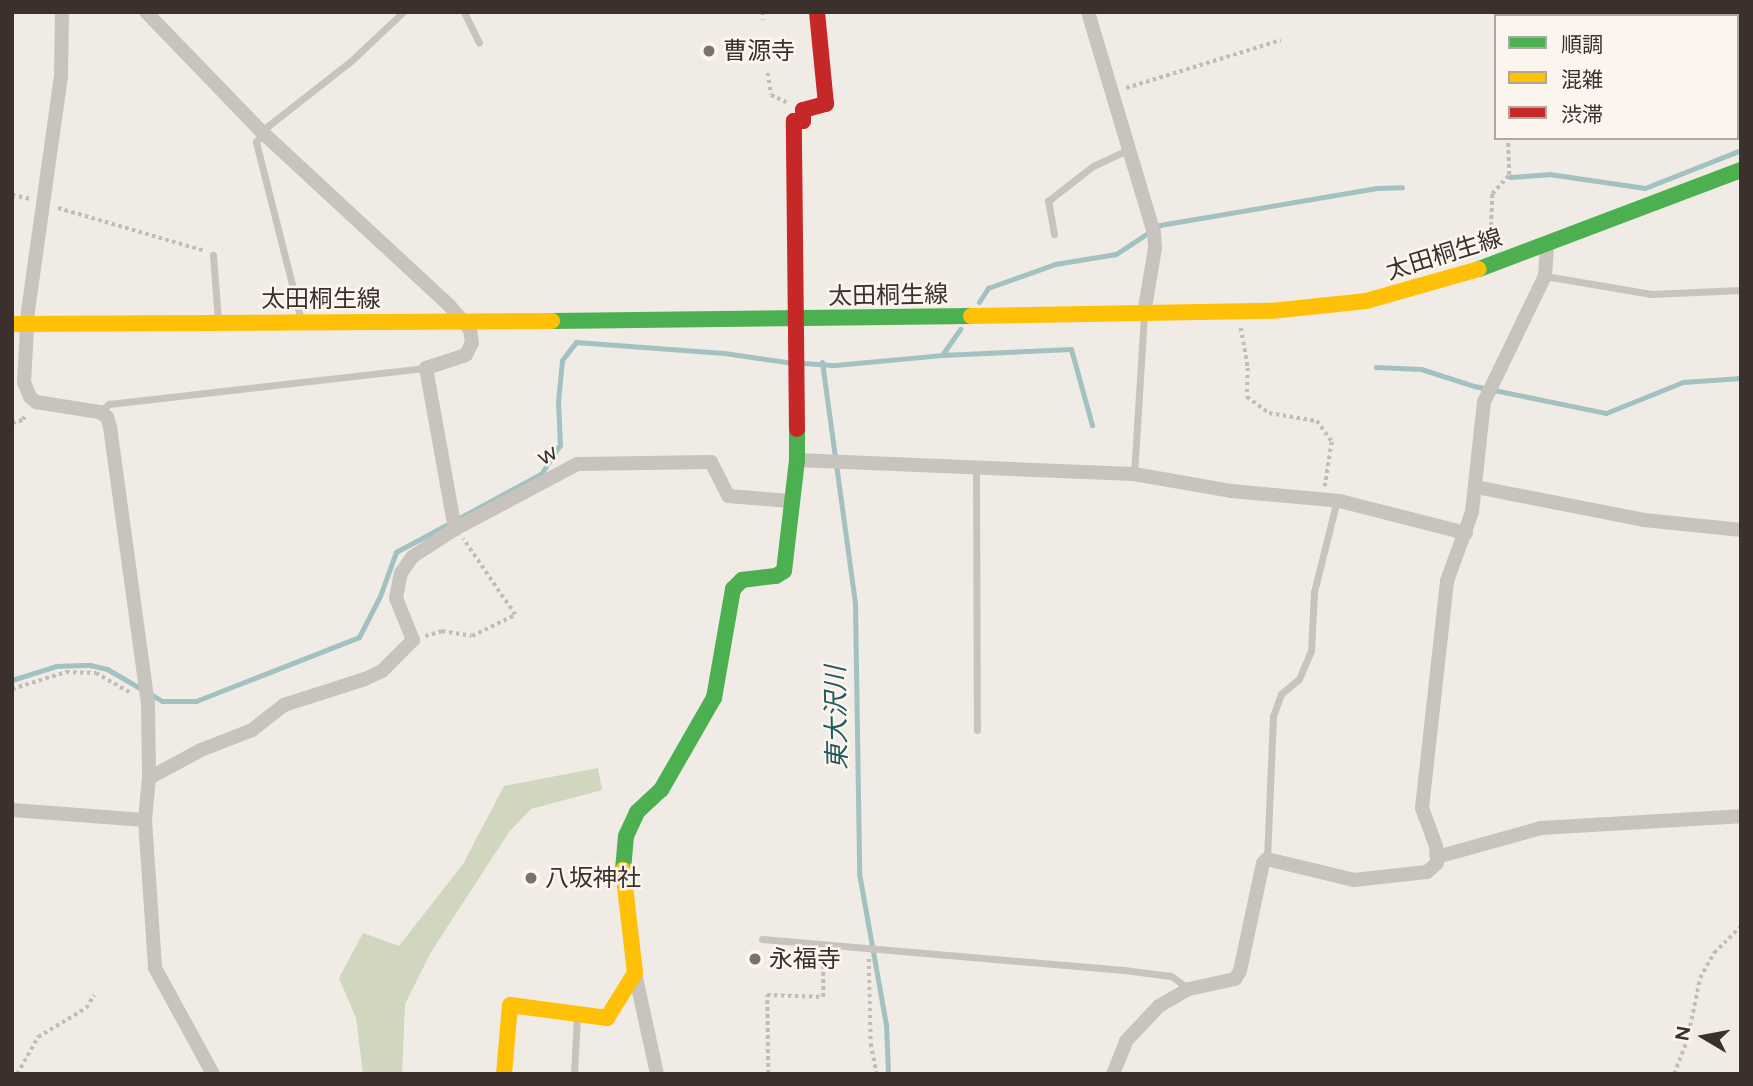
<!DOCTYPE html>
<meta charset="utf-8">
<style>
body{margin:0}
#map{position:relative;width:1753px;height:1086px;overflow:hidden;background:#f0ebe5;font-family:Figtree,"Noto Sans JP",sans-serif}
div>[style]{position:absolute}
.green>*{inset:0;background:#d1d6bf}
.stream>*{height:5px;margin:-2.5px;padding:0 2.5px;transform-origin:2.5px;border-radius:2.5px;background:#a1c2c1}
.path>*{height:3.5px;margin-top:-1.75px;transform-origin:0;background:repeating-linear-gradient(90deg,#c2bbb6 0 3.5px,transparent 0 7px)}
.lane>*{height:7px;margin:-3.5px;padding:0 3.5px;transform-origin:3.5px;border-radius:3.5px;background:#c9c3be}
.street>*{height:14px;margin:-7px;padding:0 7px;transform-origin:7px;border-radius:7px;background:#c9c3be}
.fast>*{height:16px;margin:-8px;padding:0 8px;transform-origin:8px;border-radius:8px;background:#4caf50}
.slow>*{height:16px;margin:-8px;padding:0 8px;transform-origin:8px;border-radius:8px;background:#ffc107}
.jam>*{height:16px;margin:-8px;padding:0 8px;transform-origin:8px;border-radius:8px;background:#c62828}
.dots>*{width:19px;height:19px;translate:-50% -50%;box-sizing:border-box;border:4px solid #fbf5ee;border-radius:50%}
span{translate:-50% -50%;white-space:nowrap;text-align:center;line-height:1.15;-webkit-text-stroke:5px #fbf5ee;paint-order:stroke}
.poi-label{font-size:24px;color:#3b302b}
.left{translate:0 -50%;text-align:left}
.street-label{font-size:24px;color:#3b302b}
.water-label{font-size:26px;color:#1f5a5e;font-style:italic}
.frame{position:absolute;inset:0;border:14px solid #3b302b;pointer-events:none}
.legend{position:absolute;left:1494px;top:14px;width:245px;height:126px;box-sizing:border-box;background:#fbf5ee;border:2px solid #aea6a0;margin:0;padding:9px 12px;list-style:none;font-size:21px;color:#3b302b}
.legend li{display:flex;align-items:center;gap:14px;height:35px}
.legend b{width:35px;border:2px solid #aea6a0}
.north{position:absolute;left:1669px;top:1002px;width:70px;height:70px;-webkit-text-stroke:5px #fbf5ee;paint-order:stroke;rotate:280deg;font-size:19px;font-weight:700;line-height:28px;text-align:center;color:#3b302b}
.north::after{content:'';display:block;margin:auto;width:24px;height:32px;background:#3b302b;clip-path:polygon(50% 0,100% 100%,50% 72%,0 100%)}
</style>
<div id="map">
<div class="green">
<i style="clip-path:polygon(598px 768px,602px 790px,531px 809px,509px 832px,431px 952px,405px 1004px,402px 1074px,363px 1074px,356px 1018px,339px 978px,363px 933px,399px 946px,463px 864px,504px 786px)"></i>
</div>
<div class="stream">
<i style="left:1510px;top:177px;width:39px;rotate:-4deg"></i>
<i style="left:1549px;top:174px;width:97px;rotate:8.3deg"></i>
<i style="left:1645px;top:188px;width:103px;rotate:-21.6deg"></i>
<i style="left:979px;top:302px;width:17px;rotate:-57deg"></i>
<i style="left:988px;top:288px;width:71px;rotate:-19.7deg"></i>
<i style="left:1055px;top:264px;width:62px;rotate:-9.3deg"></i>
<i style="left:1116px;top:254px;width:53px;rotate:-33.4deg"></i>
<i style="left:1160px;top:225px;width:220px;rotate:-9.7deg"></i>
<i style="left:1377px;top:188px;width:25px;rotate:-2deg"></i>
<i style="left:942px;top:355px;width:129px;rotate:-2.7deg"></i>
<i style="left:1071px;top:349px;width:79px;rotate:74.6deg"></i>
<i style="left:822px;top:362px;width:244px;rotate:82.2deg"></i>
<i style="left:855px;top:604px;width:269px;rotate:89.1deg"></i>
<i style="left:859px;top:873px;width:153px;rotate:79.9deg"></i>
<i style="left:886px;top:1024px;width:50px;rotate:87.7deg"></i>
<i style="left:803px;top:363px;width:32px;rotate:4deg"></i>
<i style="left:835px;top:365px;width:107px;rotate:-5.3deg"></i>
<i style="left:942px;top:355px;width:32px;rotate:-55deg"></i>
<i style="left:1376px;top:367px;width:45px;rotate:2.5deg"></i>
<i style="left:1421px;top:369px;width:56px;rotate:17.8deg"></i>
<i style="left:1474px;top:386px;width:135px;rotate:11.6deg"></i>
<i style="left:1606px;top:413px;width:83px;rotate:-21.9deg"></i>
<i style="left:1683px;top:382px;width:58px;rotate:-3.9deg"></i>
<i style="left:12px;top:680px;width:46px;rotate:-17.7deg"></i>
<i style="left:56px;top:666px;width:34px;rotate:-2deg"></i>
<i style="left:90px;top:665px;width:17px;rotate:13deg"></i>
<i style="left:107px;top:669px;width:64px;rotate:30.2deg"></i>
<i style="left:162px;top:701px;width:34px"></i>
<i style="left:196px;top:701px;width:175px;rotate:-21.4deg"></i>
<i style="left:359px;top:637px;width:46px;rotate:-62.9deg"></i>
<i style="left:380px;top:596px;width:47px;rotate:-70deg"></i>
<i style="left:396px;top:552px;width:165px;rotate:-28.3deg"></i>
<i style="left:541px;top:474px;width:35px;rotate:-57deg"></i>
<i style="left:560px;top:445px;width:44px;rotate:-92.6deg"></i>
<i style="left:558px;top:401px;width:41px;rotate:-84.4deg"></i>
<i style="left:562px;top:360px;width:23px;rotate:-52deg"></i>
<i style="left:576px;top:342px;width:148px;rotate:4.3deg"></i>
<i style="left:724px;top:353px;width:70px;rotate:8.2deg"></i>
</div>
<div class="path">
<i style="left:763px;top:12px;width:8px;rotate:90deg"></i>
<i style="left:1512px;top:16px;width:4px;rotate:-76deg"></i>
<i style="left:768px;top:73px;width:22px;rotate:82deg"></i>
<i style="left:771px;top:95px;width:17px;rotate:25deg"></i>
<i style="left:1126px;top:88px;width:162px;rotate:-17.2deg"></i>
<i style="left:12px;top:195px;width:19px;rotate:12deg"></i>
<i style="left:58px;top:208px;width:153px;rotate:16.3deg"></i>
<i style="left:1490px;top:247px;width:53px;rotate:-87.8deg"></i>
<i style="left:1492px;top:194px;width:25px;rotate:-48deg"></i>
<i style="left:1509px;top:175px;width:37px;rotate:-92deg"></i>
<i style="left:1241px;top:328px;width:41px;rotate:80.1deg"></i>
<i style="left:1248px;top:368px;width:29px;rotate:92deg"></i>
<i style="left:1247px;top:397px;width:27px;rotate:36deg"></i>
<i style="left:1269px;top:413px;width:49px;rotate:9.5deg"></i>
<i style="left:1317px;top:421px;width:26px;rotate:54deg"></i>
<i style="left:1332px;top:442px;width:45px;rotate:99deg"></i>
<i style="left:12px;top:423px;width:11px;rotate:-15deg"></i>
<i style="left:23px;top:420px;width:7px;rotate:-74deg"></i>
<i style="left:425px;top:636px;width:18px;rotate:-16deg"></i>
<i style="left:442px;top:631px;width:30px;rotate:9deg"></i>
<i style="left:472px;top:636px;width:48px;rotate:-26deg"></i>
<i style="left:515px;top:615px;width:92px;rotate:-124.4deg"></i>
<i style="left:12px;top:689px;width:57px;rotate:-17.5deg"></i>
<i style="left:66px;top:672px;width:30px;rotate:2deg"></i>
<i style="left:96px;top:673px;width:40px;rotate:29.7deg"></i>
<i style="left:869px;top:959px;width:85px;rotate:88.7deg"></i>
<i style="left:871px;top:1044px;width:31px;rotate:79deg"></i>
<i style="left:17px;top:1074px;width:43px;rotate:-60.4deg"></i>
<i style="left:38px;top:1037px;width:56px;rotate:-31.1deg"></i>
<i style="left:86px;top:1008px;width:15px;rotate:-58deg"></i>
<i style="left:768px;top:1074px;width:79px;rotate:-90.7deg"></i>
<i style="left:767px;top:995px;width:56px;rotate:2deg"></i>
<i style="left:823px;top:997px;width:41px;rotate:-90deg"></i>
<i style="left:1674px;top:1074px;width:36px;rotate:-69deg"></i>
<i style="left:1687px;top:1040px;width:63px;rotate:-78.2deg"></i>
<i style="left:1700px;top:978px;width:29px;rotate:-61deg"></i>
<i style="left:1714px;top:953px;width:38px;rotate:-45deg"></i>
</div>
<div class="lane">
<i style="left:464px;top:12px;width:34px;rotate:64deg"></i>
<i style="left:1054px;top:234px;width:34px;rotate:-100deg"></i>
<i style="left:1048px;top:201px;width:57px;rotate:-37.9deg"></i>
<i style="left:1093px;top:166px;width:38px;rotate:-25deg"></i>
<i style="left:213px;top:255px;width:66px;rotate:85.7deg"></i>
<i style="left:1545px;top:276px;width:108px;rotate:9.6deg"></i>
<i style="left:1651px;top:294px;width:90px;rotate:-2.5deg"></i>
<i style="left:301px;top:320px;width:184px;rotate:-104.2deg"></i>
<i style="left:256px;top:142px;width:20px;rotate:-53deg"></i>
<i style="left:268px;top:126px;width:105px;rotate:-38.1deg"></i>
<i style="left:351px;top:61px;width:71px;rotate:-43.3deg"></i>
<i style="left:99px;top:412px;width:13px;rotate:-39deg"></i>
<i style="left:109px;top:404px;width:319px;rotate:-6.5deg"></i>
<i style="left:976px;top:470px;width:260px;rotate:89.8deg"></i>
<i style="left:1134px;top:474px;width:159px;rotate:-86.4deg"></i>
<i style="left:1267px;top:859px;width:143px;rotate:-87.6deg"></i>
<i style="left:1273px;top:716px;width:23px;rotate:-70deg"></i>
<i style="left:1281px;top:694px;width:23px;rotate:-40deg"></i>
<i style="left:1299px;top:679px;width:30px;rotate:-67deg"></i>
<i style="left:1311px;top:651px;width:59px;rotate:-87.1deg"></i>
<i style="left:1314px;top:592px;width:95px;rotate:-76deg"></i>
<i style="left:762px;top:939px;width:363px;rotate:4.9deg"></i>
<i style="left:1124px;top:970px;width:47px;rotate:7.3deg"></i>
<i style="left:1171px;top:976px;width:22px;rotate:36deg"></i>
<i style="left:574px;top:1074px;width:59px;rotate:-87.1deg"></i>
</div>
<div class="street">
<i style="left:62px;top:12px;width:64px;rotate:90.9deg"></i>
<i style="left:61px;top:76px;width:237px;rotate:98deg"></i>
<i style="left:28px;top:311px;width:71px;rotate:93.2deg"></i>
<i style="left:24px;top:382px;width:16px;rotate:68deg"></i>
<i style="left:30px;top:397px;width:8px;rotate:40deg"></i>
<i style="left:36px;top:402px;width:64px;rotate:9deg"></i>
<i style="left:99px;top:412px;width:9px;rotate:32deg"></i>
<i style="left:107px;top:417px;width:10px;rotate:73deg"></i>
<i style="left:110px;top:427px;width:279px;rotate:82.2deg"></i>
<i style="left:148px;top:703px;width:75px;rotate:89.2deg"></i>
<i style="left:149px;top:778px;width:42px;rotate:95.4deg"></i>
<i style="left:145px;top:820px;width:148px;rotate:86.1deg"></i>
<i style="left:155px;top:968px;width:121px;rotate:61.3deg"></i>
<i style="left:146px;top:12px;width:167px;rotate:46deg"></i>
<i style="left:262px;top:132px;width:253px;rotate:42.8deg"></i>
<i style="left:448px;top:304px;width:33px;rotate:49deg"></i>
<i style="left:470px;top:329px;width:14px;rotate:82deg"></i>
<i style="left:472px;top:343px;width:13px;rotate:117deg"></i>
<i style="left:466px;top:355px;width:42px;rotate:162deg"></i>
<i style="left:426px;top:368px;width:164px;rotate:79.8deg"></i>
<i style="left:1088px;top:12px;width:231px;rotate:73.4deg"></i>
<i style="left:1154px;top:233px;width:15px;rotate:86deg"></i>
<i style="left:1155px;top:248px;width:67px;rotate:99.5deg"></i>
<i style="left:797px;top:460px;width:337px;rotate:2.4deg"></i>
<i style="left:1134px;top:474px;width:98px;rotate:9.9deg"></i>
<i style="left:1231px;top:491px;width:109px;rotate:5.2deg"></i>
<i style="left:1340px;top:501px;width:130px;rotate:14.3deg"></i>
<i style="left:1476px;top:487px;width:171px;rotate:11.1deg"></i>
<i style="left:1644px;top:520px;width:98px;rotate:5.9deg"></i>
<i style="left:149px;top:778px;width:59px;rotate:-28.3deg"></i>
<i style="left:201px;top:750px;width:55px;rotate:-21.4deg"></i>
<i style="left:252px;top:730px;width:41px;rotate:-38deg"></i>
<i style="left:284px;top:705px;width:85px;rotate:-17.8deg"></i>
<i style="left:365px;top:679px;width:19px;rotate:-25deg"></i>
<i style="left:382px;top:671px;width:44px;rotate:-45deg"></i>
<i style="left:413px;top:640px;width:45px;rotate:-112deg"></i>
<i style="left:396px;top:598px;width:25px;rotate:-79deg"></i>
<i style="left:401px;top:573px;width:19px;rotate:-55deg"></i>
<i style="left:412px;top:557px;width:51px;rotate:-33.1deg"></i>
<i style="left:455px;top:529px;width:138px;rotate:-28deg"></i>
<i style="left:577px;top:464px;width:134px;rotate:-0.9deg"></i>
<i style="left:711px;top:462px;width:38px;rotate:63deg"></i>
<i style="left:728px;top:496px;width:62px;rotate:4.6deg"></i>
<i style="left:12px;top:810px;width:133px;rotate:4.3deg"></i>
<i style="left:1437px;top:857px;width:108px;rotate:-15.6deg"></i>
<i style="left:1541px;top:828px;width:200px;rotate:-3.4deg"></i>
<i style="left:635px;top:973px;width:103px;rotate:77.7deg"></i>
<i style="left:1113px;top:1074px;width:35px;rotate:-68deg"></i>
<i style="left:1126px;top:1041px;width:48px;rotate:-46.7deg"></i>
<i style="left:1159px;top:1006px;width:34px;rotate:-30deg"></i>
<i style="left:1189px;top:989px;width:47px;rotate:-12.3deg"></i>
<i style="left:1235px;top:979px;width:9px;rotate:-58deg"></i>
<i style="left:1240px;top:971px;width:110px;rotate:-78deg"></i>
<i style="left:1263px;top:863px;width:6px;rotate:-45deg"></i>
<i style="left:1267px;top:859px;width:89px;rotate:13.6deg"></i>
<i style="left:1354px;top:880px;width:73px;rotate:-6.3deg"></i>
<i style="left:1427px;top:872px;width:13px;rotate:-42deg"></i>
<i style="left:1437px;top:863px;width:17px;rotate:-93deg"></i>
<i style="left:1436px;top:846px;width:40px;rotate:-110.2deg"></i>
<i style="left:1422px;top:808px;width:228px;rotate:-83.7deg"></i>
<i style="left:1447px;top:581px;width:73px;rotate:-70.1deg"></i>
<i style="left:1472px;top:512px;width:111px;rotate:-83.8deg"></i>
<i style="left:1484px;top:402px;width:140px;rotate:-64.2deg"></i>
<i style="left:1545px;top:276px;width:31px;rotate:-86deg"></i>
</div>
<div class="fast">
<i style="left:1479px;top:269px;width:280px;rotate:-20.7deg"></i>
<i style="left:552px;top:321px;width:419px;rotate:-0.7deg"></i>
<i style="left:623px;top:870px;width:34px;rotate:-85deg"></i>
<i style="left:626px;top:836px;width:26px;rotate:-65deg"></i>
<i style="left:637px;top:812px;width:33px;rotate:-43deg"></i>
<i style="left:661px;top:790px;width:106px;rotate:-60.1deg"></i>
<i style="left:714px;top:698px;width:111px;rotate:-80.1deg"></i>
<i style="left:733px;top:589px;width:13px;rotate:-45deg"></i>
<i style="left:742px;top:580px;width:34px;rotate:-7deg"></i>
<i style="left:776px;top:576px;width:9px;rotate:-32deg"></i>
<i style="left:784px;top:571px;width:112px;rotate:-83.3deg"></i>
<i style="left:797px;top:460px;width:31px;rotate:-90deg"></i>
</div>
<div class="slow">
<i style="left:971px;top:316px;width:300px;rotate:-1deg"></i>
<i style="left:1271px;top:311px;width:96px;rotate:-6deg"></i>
<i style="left:1366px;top:301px;width:117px;rotate:-15.8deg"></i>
<i style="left:12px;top:324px;width:540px;rotate:-0.32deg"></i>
<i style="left:504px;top:1074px;width:69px;rotate:-85deg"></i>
<i style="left:510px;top:1005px;width:98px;rotate:7.6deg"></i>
<i style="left:607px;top:1018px;width:53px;rotate:-58.1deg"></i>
<i style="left:635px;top:973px;width:104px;rotate:-96.6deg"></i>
</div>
<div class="jam">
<i style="left:797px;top:429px;width:308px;rotate:-90.6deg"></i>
<i style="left:794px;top:121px;width:9px"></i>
<i style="left:803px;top:121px;width:11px;rotate:-90deg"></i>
<i style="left:803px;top:110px;width:24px;rotate:-15deg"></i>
<i style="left:826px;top:104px;width:92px;rotate:-95.6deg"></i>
</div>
<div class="dots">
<i style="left:709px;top:51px;background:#7a716c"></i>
<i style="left:531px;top:878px;background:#7a716c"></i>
<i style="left:755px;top:959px;background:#7a716c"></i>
</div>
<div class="poi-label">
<span class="left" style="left:723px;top:51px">曹源寺</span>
<span class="left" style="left:545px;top:878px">八坂神社</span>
<span class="left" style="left:769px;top:959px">永福寺</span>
</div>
<div class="street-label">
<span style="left:1444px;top:254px;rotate:-17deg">太田桐生線</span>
<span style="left:888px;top:295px;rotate:-1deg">太田桐生線</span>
<span style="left:321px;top:299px">太田桐生線</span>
<span style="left:547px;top:454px;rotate:-28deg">w</span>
</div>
<div class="water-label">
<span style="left:837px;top:718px;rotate:-91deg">東大沢川</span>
</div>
<div class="frame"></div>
<ul class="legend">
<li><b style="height:9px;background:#4caf50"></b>順調</li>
<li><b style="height:9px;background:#ffc107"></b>混雑</li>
<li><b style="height:9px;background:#c62828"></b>渋滞</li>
</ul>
<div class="north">N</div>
</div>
